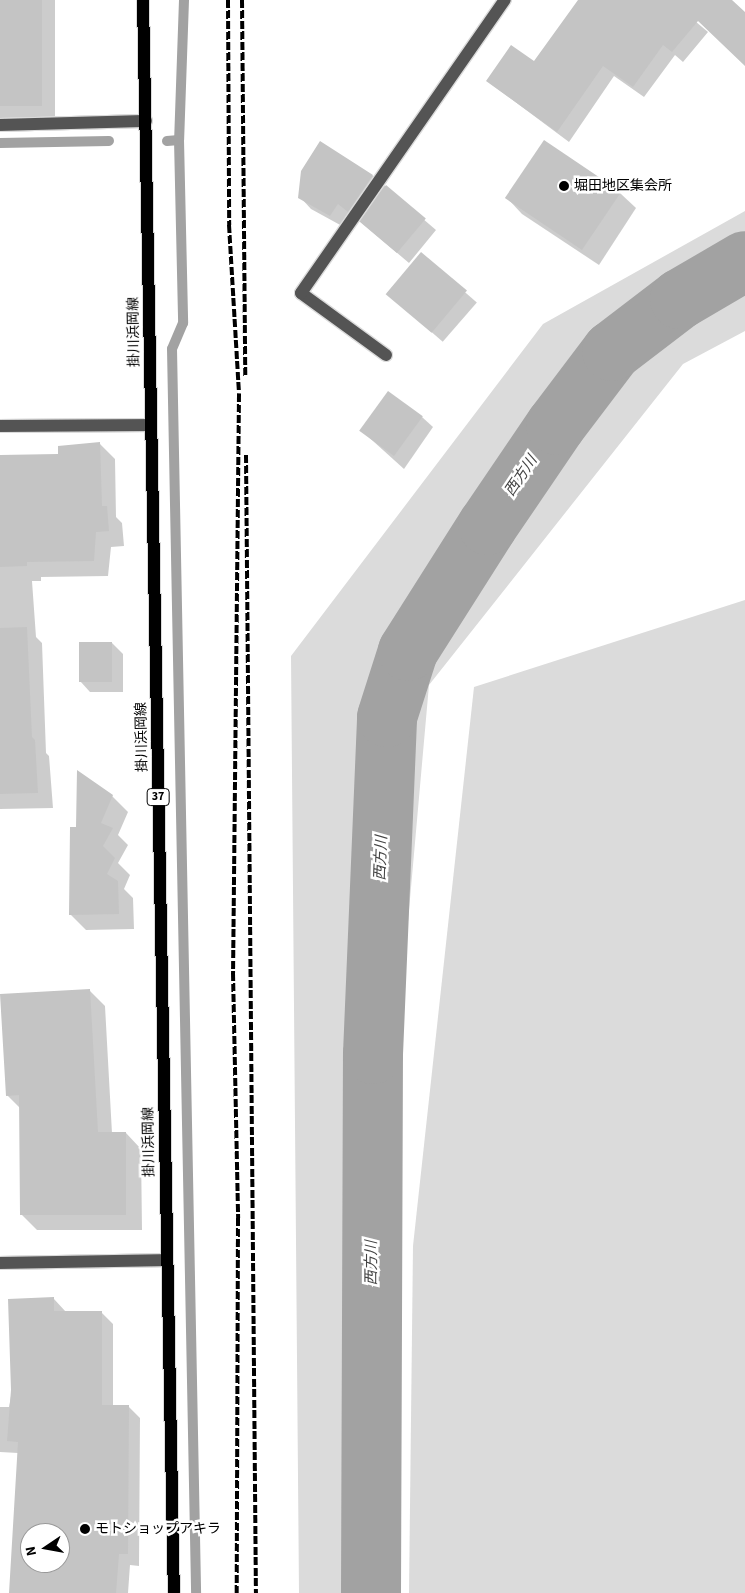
<!DOCTYPE html>
<meta charset="utf-8">
<style>
body{margin:0}
#map{position:relative;width:745px;height:1593px;overflow:hidden;background:#fff;font-family:"Source Sans 3","Noto Sans JP",sans-serif}
div>[style]{position:absolute}
.green>*{inset:0;background:#dbdbdb}
.shadow>*{inset:0;background:#0003;transform-origin:0 0}
.stream>*{height:10px;margin:-5px;padding:0 5px;transform-origin:5px;border-radius:5px;background:#a2a2a2}
.river>*{height:60px;margin:-30px;padding:0 30px;transform-origin:30px;border-radius:30px;background:#a2a2a2}
.building>*{inset:0;background:#c4c4c4;transform-origin:0 0}
.roads{filter:drop-shadow(1px 0 #dbdbdb) drop-shadow(-1px 0 #dbdbdb) drop-shadow(0 1px #dbdbdb) drop-shadow(0 -1px #dbdbdb)}
.minor>*{height:12px;margin:-6px;padding:0 6px;transform-origin:6px;border-radius:6px;background:#545454}
.major>*{height:12px;margin:-6px;padding:0 6px;transform-origin:6px;border-radius:6px;background:#000}
.rail>*{height:4px;margin-top:-2px;transform-origin:0;background:repeating-linear-gradient(90deg,#000 0 8px,transparent 0 10.5px)}
.dots>*{width:14px;height:14px;translate:-50% -50%;box-sizing:border-box;border:2px solid #fff;border-radius:50%}
span{translate:-50% -50%;white-space:nowrap;text-align:center;line-height:1.15;-webkit-text-stroke:5px #fff;paint-order:stroke}
.shield-label span{padding:1px 4px;background:#fff;border:1px solid;border-radius:4px;-webkit-text-stroke-width:0}
.shield-label{font-size:12px;color:#000;font-weight:700}
.poi-label{font-size:14px;color:#000}
.left{translate:0 -50%;text-align:left}
.street-label{font-size:14px;color:#000}
.water-label{font-size:15px;color:#434343;font-style:italic}
.north{position:absolute;left:20px;top:1523px;width:50px;height:50px;box-sizing:border-box;background:#fff;border:1px solid #999;border-radius:50%;rotate:258deg;font-size:14px;font-weight:700;line-height:20px;text-align:center;color:#000}
.north::after{content:'';display:block;margin:auto;width:18px;height:22px;background:#000;clip-path:polygon(50% 0,100% 100%,50% 72%,0 100%)}
</style>
<div id="map">
<div class="green">
<i style="clip-path:polygon(745px 211px,745px 331px,683px 364px,429px 685px,372px 1327px,385px 1593px,299px 1593px,291px 656px,543px 324px)"></i>
<i style="clip-path:polygon(745px 600px,745px 1593px,409px 1593px,413px 1246px,474px 687px)"></i>
</div>
<div class="shadow">
<i style="left:0;top:0;width:55px;height:118px"></i>
<i style="clip-path:polygon(580px 0,670px 0,708px 32px,683px 62px,675px 55px,644px 97px,614px 76px,569px 142px,487px 81px,535px 63px)"></i>
<i style="clip-path:polygon(320px 143px,373px 176px,436px 230px,409px 263px,350px 213px,342px 226px,311px 209px,300px 197px)"></i>
<i style="clip-path:polygon(620px 193px,636px 208px,599px 265px,522px 214px,507px 198px)"></i>
<i style="left:421px;top:254px;width:74px;height:52px;rotate:41deg"></i>
<i style="clip-path:polygon(422px 417px,433px 427px,404px 469px,363px 432px)"></i>
<i style="clip-path:polygon(100px 444px,115px 459px,116px 517px,122px 523px,124px 546px,111px 547px,108px 576px,41px 577px,41px 581px,32px 581px,36px 637px,42px 643px,46px 753px,49px 756px,53px 808px,0 809px,0 456px,60px 455px)"></i>
<i style="clip-path:polygon(112px 643px,123px 654px,123px 692px,90px 692px,80px 681px)"></i>
<i style="clip-path:polygon(112px 796px,128px 812px,118px 835px,128px 845px,118px 863px,130px 875px,124px 889px,133px 898px,134px 929px,86px 930px,70px 914px,78px 828px)"></i>
<i style="clip-path:polygon(89px 990px,105px 1006px,112px 1133px,126px 1133px,141px 1149px,142px 1230px,37px 1230px,21px 1214px,21px 1109px,7px 1095px)"></i>
<i style="clip-path:polygon(evenodd,54px 1299px,66px 1312px,101px 1312px,113px 1324px,113px 1406px,128px 1406px,140px 1418px,139px 1566px,130px 1565px,128px 1593px,12px 1593px,18px 1453px,0 1452px,0 1407px,9px 1407px,12px 1391px,54px 1299px,30px 1533px,60px 1533px,60px 1563px,30px 1563px,30px 1533px)"></i>
</div>
<div class="stream">
<i style="left:184px;top:0;width:140px;rotate:92deg"></i>
<i style="left:179px;top:140px;width:183px;rotate:88.7deg"></i>
<i style="left:183px;top:323px;width:28px;rotate:113deg"></i>
<i style="left:172px;top:349px;width:1244px;rotate:88.89deg"></i>
<i style="left:167px;top:141px;width:12px;rotate:-5deg"></i>
<i style="left:0;top:143px;width:109px;rotate:-1.1deg"></i>
</div>
<div class="river">
<i style="left:371px;top:1593px;width:539px;rotate:-89.79deg"></i>
<i style="left:373px;top:1054px;width:337px;rotate:-87.6deg"></i>
<i style="left:387px;top:717px;width:69px;rotate:-72.3deg"></i>
<i style="left:408px;top:651px;width:149px;rotate:-57.6deg"></i>
<i style="left:488px;top:525px;width:121px;rotate:-55.8deg"></i>
<i style="left:556px;top:425px;width:93px;rotate:-52.9deg"></i>
<i style="left:612px;top:351px;width:86px;rotate:-37.4deg"></i>
<i style="left:680px;top:299px;width:75px;rotate:-30.3deg"></i>
</div>
<div class="building">
<i style="left:0;top:0;width:42px;height:106px"></i>
<i style="clip-path:polygon(578px 0,732px 0,745px 12px,745px 66px,698px 21px,672px 52px,663px 45px,633px 87px,603px 66px,557px 132px,486px 81px,511px 45px,534px 61px)"></i>
<i style="left:544px;top:140px;width:93px;height:70px;rotate:34deg"></i>
<i style="clip-path:polygon(320px 141px,373px 175px,348px 212px,338px 204px,330px 216px,298px 198px,301px 171px)"></i>
<i style="left:386px;top:185px;width:52px;height:45px;rotate:40deg"></i>
<i style="left:421px;top:252px;width:60px;height:55px;rotate:40deg"></i>
<i style="left:388px;top:391px;width:43px;height:49px;rotate:36deg"></i>
<i style="clip-path:polygon(100px 442px,102px 506px,107px 506px,109px 531px,96px 532px,94px 561px,27px 562px,27px 566px,0 567px,0 455px,58px 454px,58px 446px)"></i>
<i style="clip-path:polygon(27px 627px,32px 737px,35px 740px,38px 793px,0 794px,0 628px)"></i>
<i style="left:79px;top:642px;width:33px;height:40px"></i>
<i style="clip-path:polygon(77px 770px,113px 795px,101px 823px,113px 828px,103px 846px,115px 858px,107px 874px,118px 881px,119px 914px,69px 915px,70px 827px,76px 827px)"></i>
<i style="clip-path:polygon(90px 989px,98px 1132px,126px 1132px,126px 1215px,20px 1215px,19px 1095px,6px 1096px,0 994px)"></i>
<i style="clip-path:polygon(evenodd,54px 1297px,54px 1311px,102px 1311px,102px 1405px,129px 1405px,128px 1554px,119px 1554px,116px 1593px,9px 1593px,18px 1442px,7px 1441px,11px 1390px,8px 1299px,54px 1297px,30px 1533px,60px 1533px,60px 1563px,30px 1563px,30px 1533px)"></i>
</div>
<div class="roads">
<div class="minor">
<i style="left:0;top:125px;width:146px;rotate:-1.6deg"></i>
<i style="left:386px;top:355px;width:105px;rotate:-143.9deg"></i>
<i style="left:301px;top:293px;width:357px;rotate:-55.2deg"></i>
<i style="left:0;top:426px;width:151px;rotate:-0.4deg"></i>
<i style="left:0;top:1263px;width:166px;rotate:-1deg"></i>
</div>
<div class="major">
<i style="left:143px;top:0;width:1593px;rotate:88.89deg"></i>
</div>
</div>
<div class="rail">
<i style="left:228px;top:0;width:225px;rotate:89.7deg"></i>
<i style="left:229px;top:225px;width:169px;rotate:86.6deg"></i>
<i style="left:239px;top:394px;width:579px;rotate:90.59deg"></i>
<i style="left:233px;top:973px;width:245px;rotate:88.8deg"></i>
<i style="left:238px;top:1218px;width:375px;rotate:90.2deg"></i>
<i style="left:242px;top:0;width:377px;rotate:89.5deg"></i>
<i style="left:246px;top:455px;width:1138px;rotate:89.5deg"></i>
</div>
<div class="dots">
<i style="left:564px;top:186px;background:#000"></i>
<i style="left:85px;top:1529px;background:#000"></i>
</div>
<div class="shield-label">
<span style="left:158px;top:797px">37</span>
</div>
<div class="poi-label">
<span class="left" style="left:574px;top:186px">堀田地区集会所</span>
<span class="left" style="left:95px;top:1529px">モトショップアキラ</span>
</div>
<div class="street-label">
<span style="left:134px;top:332px;rotate:-91deg">掛川浜岡線</span>
<span style="left:142px;top:737px;rotate:-91deg">掛川浜岡線</span>
<span style="left:149px;top:1142px;rotate:-91deg">掛川浜岡線</span>
</div>
<div class="water-label">
<span style="left:521px;top:476px;rotate:-56deg">西方川</span>
<span style="left:381px;top:858px;rotate:-88deg">西方川</span>
<span style="left:372px;top:1263px;rotate:-90deg">西方川</span>
</div>
<div class="north">N</div>
</div>
